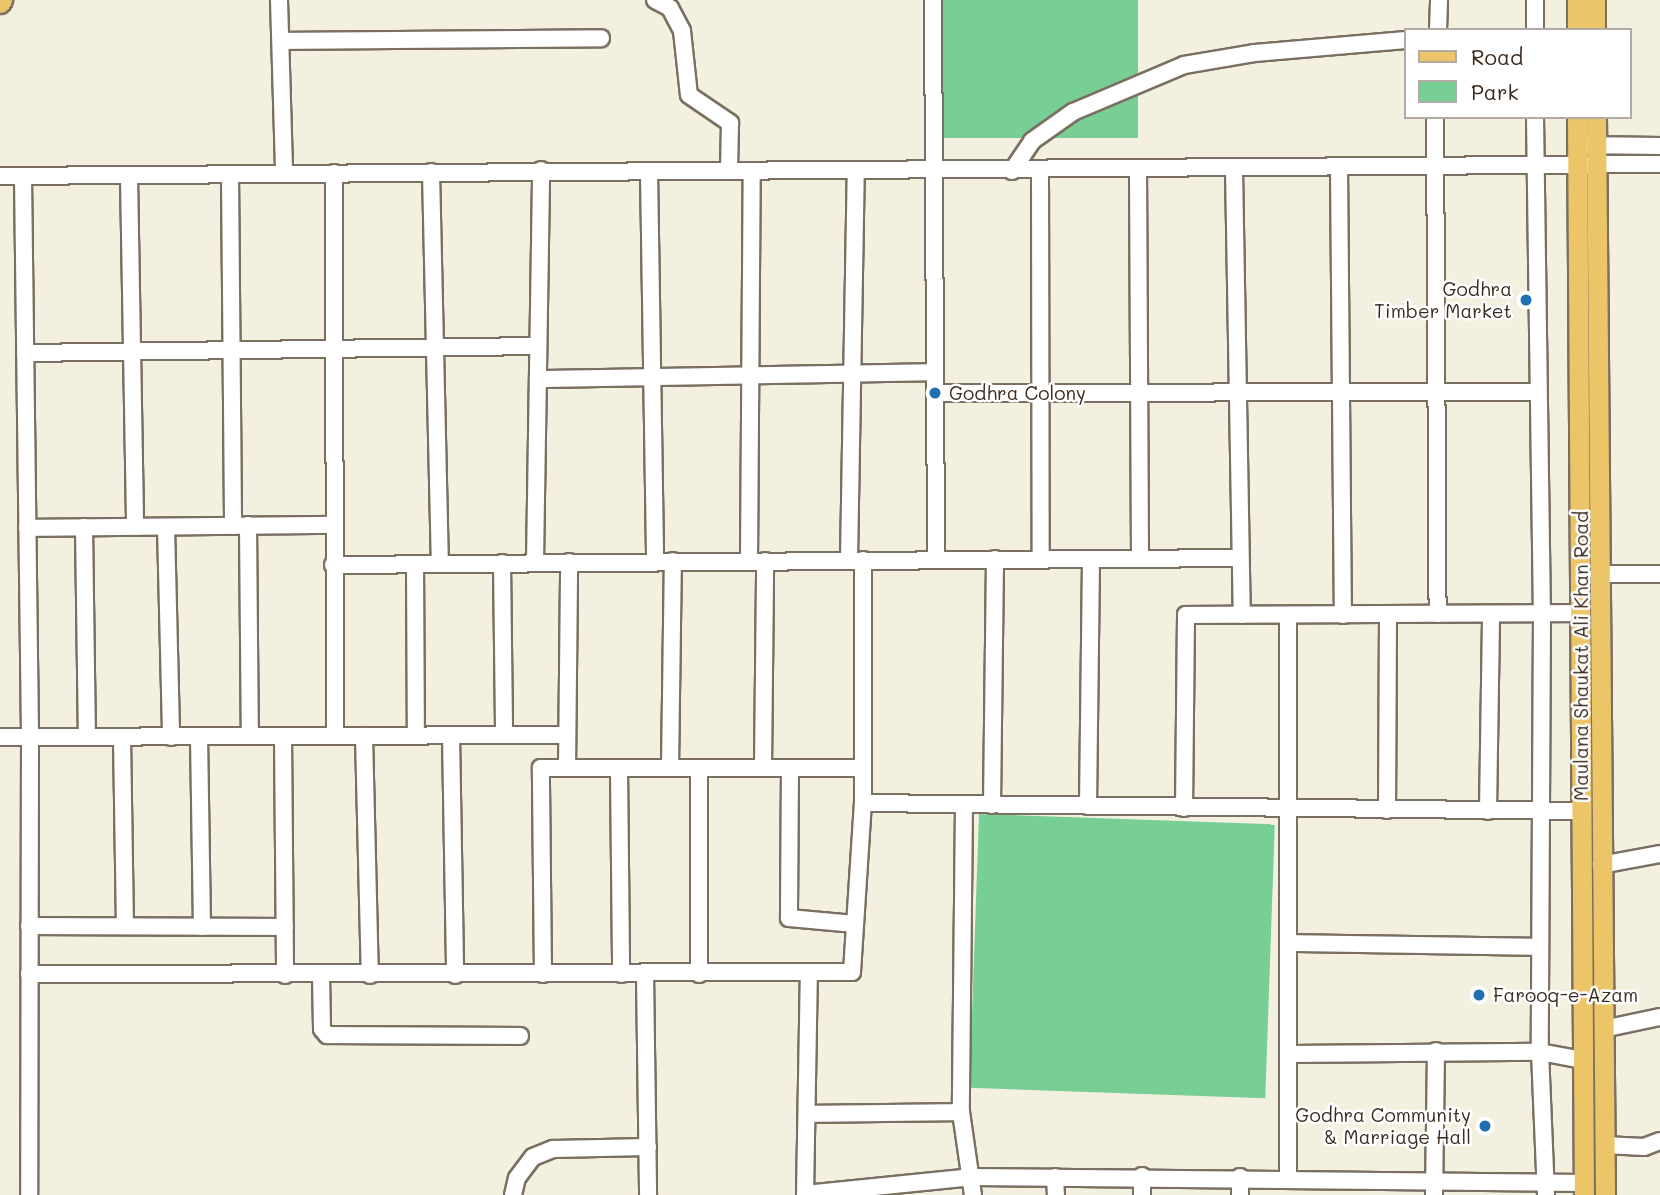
<!DOCTYPE html>
<style>
body{margin:0}
#map{position:relative;width:1660px;height:1195px;overflow:hidden;background:#f3f0df;font-family:Mali,sans-serif}
div>[style]{position:absolute}
.green>*{inset:0;background:#77cf95;transform-origin:0 0}
.roads{filter:drop-shadow(2px 0 #7b6f62) drop-shadow(-2px 0 #7b6f62) drop-shadow(0 2px #7b6f62) drop-shadow(0 -2px #7b6f62)}
.minor>*{height:16px;margin:-8px;padding:0 8px;transform-origin:8px;border-radius:8px;background:#fff}
.major>*{height:19px;margin:-9.5px;padding:0 9.5px;transform-origin:9.5px;border-radius:9.5px;background:#edc569}
.dots>*{width:19px;height:19px;translate:-50% -50%;box-sizing:border-box;border:4px solid #fff;border-radius:50%}
span{translate:-50% -50%;white-space:nowrap;text-align:center;line-height:1.15;-webkit-text-stroke:5px #fff;paint-order:stroke}
.poi-label{font-size:19px;color:#3b2a1e}
.right{translate:-100% -50%;text-align:right}
.left{translate:0 -50%;text-align:left}
.street-label{font-size:19px;color:#3b2a1e}
.legend{position:absolute;left:1404px;top:28px;width:228px;height:91px;box-sizing:border-box;background:#fff;border:2px solid #b1aaa5;margin:0;padding:9px 12px;list-style:none;font-size:21px;color:#3b2a1e}
.legend li{display:flex;align-items:center;gap:14px;height:35px}
.legend b{width:35px;border:2px solid #b1aaa5}
</style>
<div id="map">
<div class="green">
<i style="left:940px;top:0;width:198px;height:138px"></i>
<i style="left:979px;top:814px;width:296px;height:274px;rotate:2deg"></i>
</div>
<div class="roads">
<div class="minor">
<i style="left:279px;top:0;width:173px;rotate:88.3deg"></i>
<i style="left:655px;top:0;width:17px;rotate:28deg"></i>
<i style="left:670px;top:8px;width:26px;rotate:62deg"></i>
<i style="left:682px;top:31px;width:64px;rotate:83.8deg"></i>
<i style="left:689px;top:95px;width:50px;rotate:34.3deg"></i>
<i style="left:730px;top:123px;width:48px;rotate:91.2deg"></i>
<i style="left:933px;top:0;width:560px;rotate:89.69deg"></i>
<i style="left:1535px;top:0;width:30px;rotate:90deg"></i>
<i style="left:1438px;top:30px;width:30px;rotate:-88deg"></i>
<i style="left:281px;top:41px;width:320px;rotate:-0.5deg"></i>
<i style="left:1435px;top:117px;width:497px;rotate:89.7deg"></i>
<i style="left:1535px;top:117px;width:498px;rotate:89.2deg"></i>
<i style="left:1542px;top:615px;width:437px;rotate:90.3deg"></i>
<i style="left:1540px;top:1052px;width:143px;rotate:87.6deg"></i>
<i style="left:1586px;top:145px;width:74px;rotate:0.8deg"></i>
<i style="left:1339px;top:167px;width:448px;rotate:89.5deg"></i>
<i style="left:1234px;top:169px;width:446px;rotate:89deg"></i>
<i style="left:1138px;top:170px;width:389px;rotate:89.7deg"></i>
<i style="left:649px;top:171px;width:391px;rotate:89.1deg"></i>
<i style="left:1012px;top:171px;width:36px;rotate:-56deg"></i>
<i style="left:1032px;top:141px;width:50px;rotate:-35.3deg"></i>
<i style="left:1073px;top:112px;width:121px;rotate:-22.9deg"></i>
<i style="left:1184px;top:65px;width:71px;rotate:-9.7deg"></i>
<i style="left:1254px;top:53px;width:153px;rotate:-4.9deg"></i>
<i style="left:1040px;top:171px;width:388px;rotate:89.9deg"></i>
<i style="left:431px;top:172px;width:391px;rotate:88.7deg"></i>
<i style="left:334px;top:173px;width:563px;rotate:89.9deg"></i>
<i style="left:230px;top:174px;width:352px;rotate:89.5deg"></i>
<i style="left:0;top:176px;width:1660px;rotate:-0.41deg"></i>
<i style="left:129px;top:176px;width:351px;rotate:89deg"></i>
<i style="left:23px;top:177px;width:559px;rotate:89.28deg"></i>
<i style="left:30px;top:736px;width:459px;rotate:90.1deg"></i>
<i style="left:25px;top:353px;width:513px;rotate:-0.78deg"></i>
<i style="left:538px;top:379px;width:397px;rotate:-1deg"></i>
<i style="left:935px;top:393px;width:603px;rotate:-0.1deg"></i>
<i style="left:248px;top:525px;width:211px;rotate:89.5deg"></i>
<i style="left:84px;top:527px;width:210px;rotate:89.2deg"></i>
<i style="left:166px;top:527px;width:210px;rotate:88.6deg"></i>
<i style="left:27px;top:528px;width:306px;rotate:-0.6deg"></i>
<i style="left:849px;top:560px;width:389px;rotate:-89deg"></i>
<i style="left:749px;top:561px;width:390px;rotate:-89.6deg"></i>
<i style="left:535px;top:562px;width:392px;rotate:-89.1deg"></i>
<i style="left:502px;top:563px;width:172px;rotate:89.3deg"></i>
<i style="left:415px;top:564px;width:172px;rotate:89.7deg"></i>
<i style="left:333px;top:565px;width:907px;rotate:-0.44deg"></i>
<i style="left:1598px;top:574px;width:62px"></i>
<i style="left:1288px;top:615px;width:562px;rotate:90deg"></i>
<i style="left:199px;top:736px;width:191px;rotate:89.1deg"></i>
<i style="left:283px;top:736px;width:239px;rotate:89.5deg"></i>
<i style="left:364px;top:736px;width:239px;rotate:88.6deg"></i>
<i style="left:451px;top:736px;width:239px;rotate:89deg"></i>
<i style="left:0;top:737px;width:567px;rotate:-0.2deg"></i>
<i style="left:122px;top:737px;width:189px;rotate:89.1deg"></i>
<i style="left:567px;top:768px;width:206px;rotate:-89.4deg"></i>
<i style="left:619px;top:768px;width:206px;rotate:89.4deg"></i>
<i style="left:670px;top:768px;width:207px;rotate:-89.2deg"></i>
<i style="left:699px;top:768px;width:206px;rotate:90deg"></i>
<i style="left:763px;top:768px;width:207px;rotate:-89.4deg"></i>
<i style="left:790px;top:768px;width:150px;rotate:90.4deg"></i>
<i style="left:789px;top:918px;width:66px;rotate:5.2deg"></i>
<i style="left:863px;top:803px;width:718px;rotate:0.64deg"></i>
<i style="left:964px;top:805px;width:307px;rotate:90.6deg"></i>
<i style="left:961px;top:1112px;width:84px;rotate:81.8deg"></i>
<i style="left:992px;top:805px;width:246px;rotate:-89.3deg"></i>
<i style="left:1088px;top:806px;width:247px;rotate:-89.3deg"></i>
<i style="left:1184px;top:808px;width:193px;rotate:-89.4deg"></i>
<i style="left:1186px;top:615px;width:395px;rotate:-0.3deg"></i>
<i style="left:1387px;top:810px;width:196px;rotate:-89.7deg"></i>
<i style="left:1488px;top:811px;width:197px;rotate:-89.1deg"></i>
<i style="left:1601px;top:865px;width:60px;rotate:-10.6deg"></i>
<i style="left:29px;top:926px;width:256px;rotate:0.2deg"></i>
<i style="left:1289px;top:943px;width:251px;rotate:0.9deg"></i>
<i style="left:29px;top:974px;width:823px;rotate:-0.14deg"></i>
<i style="left:852px;top:972px;width:169px;rotate:-86.3deg"></i>
<i style="left:863px;top:803px;width:243px;rotate:-90deg"></i>
<i style="left:543px;top:974px;width:206px;rotate:-90.6deg"></i>
<i style="left:541px;top:768px;width:322px"></i>
<i style="left:645px;top:974px;width:221px;rotate:89.2deg"></i>
<i style="left:321px;top:975px;width:54px;rotate:88.9deg"></i>
<i style="left:322px;top:1029px;width:8px;rotate:50deg"></i>
<i style="left:327px;top:1035px;width:193px;rotate:0.3deg"></i>
<i style="left:1603px;top:1029px;width:58px;rotate:-11.9deg"></i>
<i style="left:1291px;top:1054px;width:249px;rotate:-0.5deg"></i>
<i style="left:1540px;top:1052px;width:44px;rotate:10.5deg"></i>
<i style="left:808px;top:1114px;width:153px;rotate:-0.7deg"></i>
<i style="left:1604px;top:1145px;width:40px;rotate:2.9deg"></i>
<i style="left:1644px;top:1147px;width:17px;rotate:-21deg"></i>
<i style="left:1055px;top:1177px;width:18px;rotate:87deg"></i>
<i style="left:805px;top:1194px;width:169px;rotate:-5.8deg"></i>
<i style="left:973px;top:1177px;width:611px;rotate:0.56deg"></i>
<i style="left:513px;top:1195px;width:17px;rotate:-77deg"></i>
<i style="left:517px;top:1178px;width:26px;rotate:-53deg"></i>
<i style="left:533px;top:1157px;width:22px;rotate:-22deg"></i>
<i style="left:553px;top:1149px;width:95px;rotate:-1.2deg"></i>
<i style="left:805px;top:1195px;width:222px;rotate:-89deg"></i>
<i style="left:1142px;top:1195px;width:19px;rotate:-90deg"></i>
<i style="left:1240px;top:1195px;width:18px;rotate:-90deg"></i>
<i style="left:1434px;top:1195px;width:144px;rotate:-89.2deg"></i>
</div>
<div class="major">
<i style="left:1577px;top:0;width:30px;rotate:90deg"></i>
<i style="left:1595px;top:0;width:30px;rotate:90deg"></i>
<i style="left:0;top:3px;width:4px;rotate:-56deg"></i>
<i style="left:1577px;top:117px;width:1078px;rotate:89.63deg"></i>
<i style="left:1596px;top:117px;width:1078px;rotate:89.52deg"></i>
</div>
</div>
<div class="dots">
<i style="left:1526px;top:300px;background:#1f6fb2"></i>
<i style="left:935px;top:393px;background:#1f6fb2"></i>
<i style="left:1479px;top:995px;background:#1f6fb2"></i>
<i style="left:1485px;top:1126px;background:#1f6fb2"></i>
</div>
<div class="poi-label">
<span class="right" style="left:1512px;top:300px">Godhra<br>Timber Market</span>
<span class="left" style="left:949px;top:393px">Godhra Colony</span>
<span class="left" style="left:1493px;top:995px">Farooq-e-Azam</span>
<span class="right" style="left:1471px;top:1126px">Godhra Community<br>&amp; Marriage Hall</span>
</div>
<div class="street-label">
<span style="left:1581px;top:656px;rotate:-90deg">Maulana Shaukat Ali Khan Road</span>
</div>
<ul class="legend">
<li><b style="height:9px;background:#edc569"></b>Road</li>
<li><b style="height:19px;background:#77cf95"></b>Park</li>
</ul>
</div>
